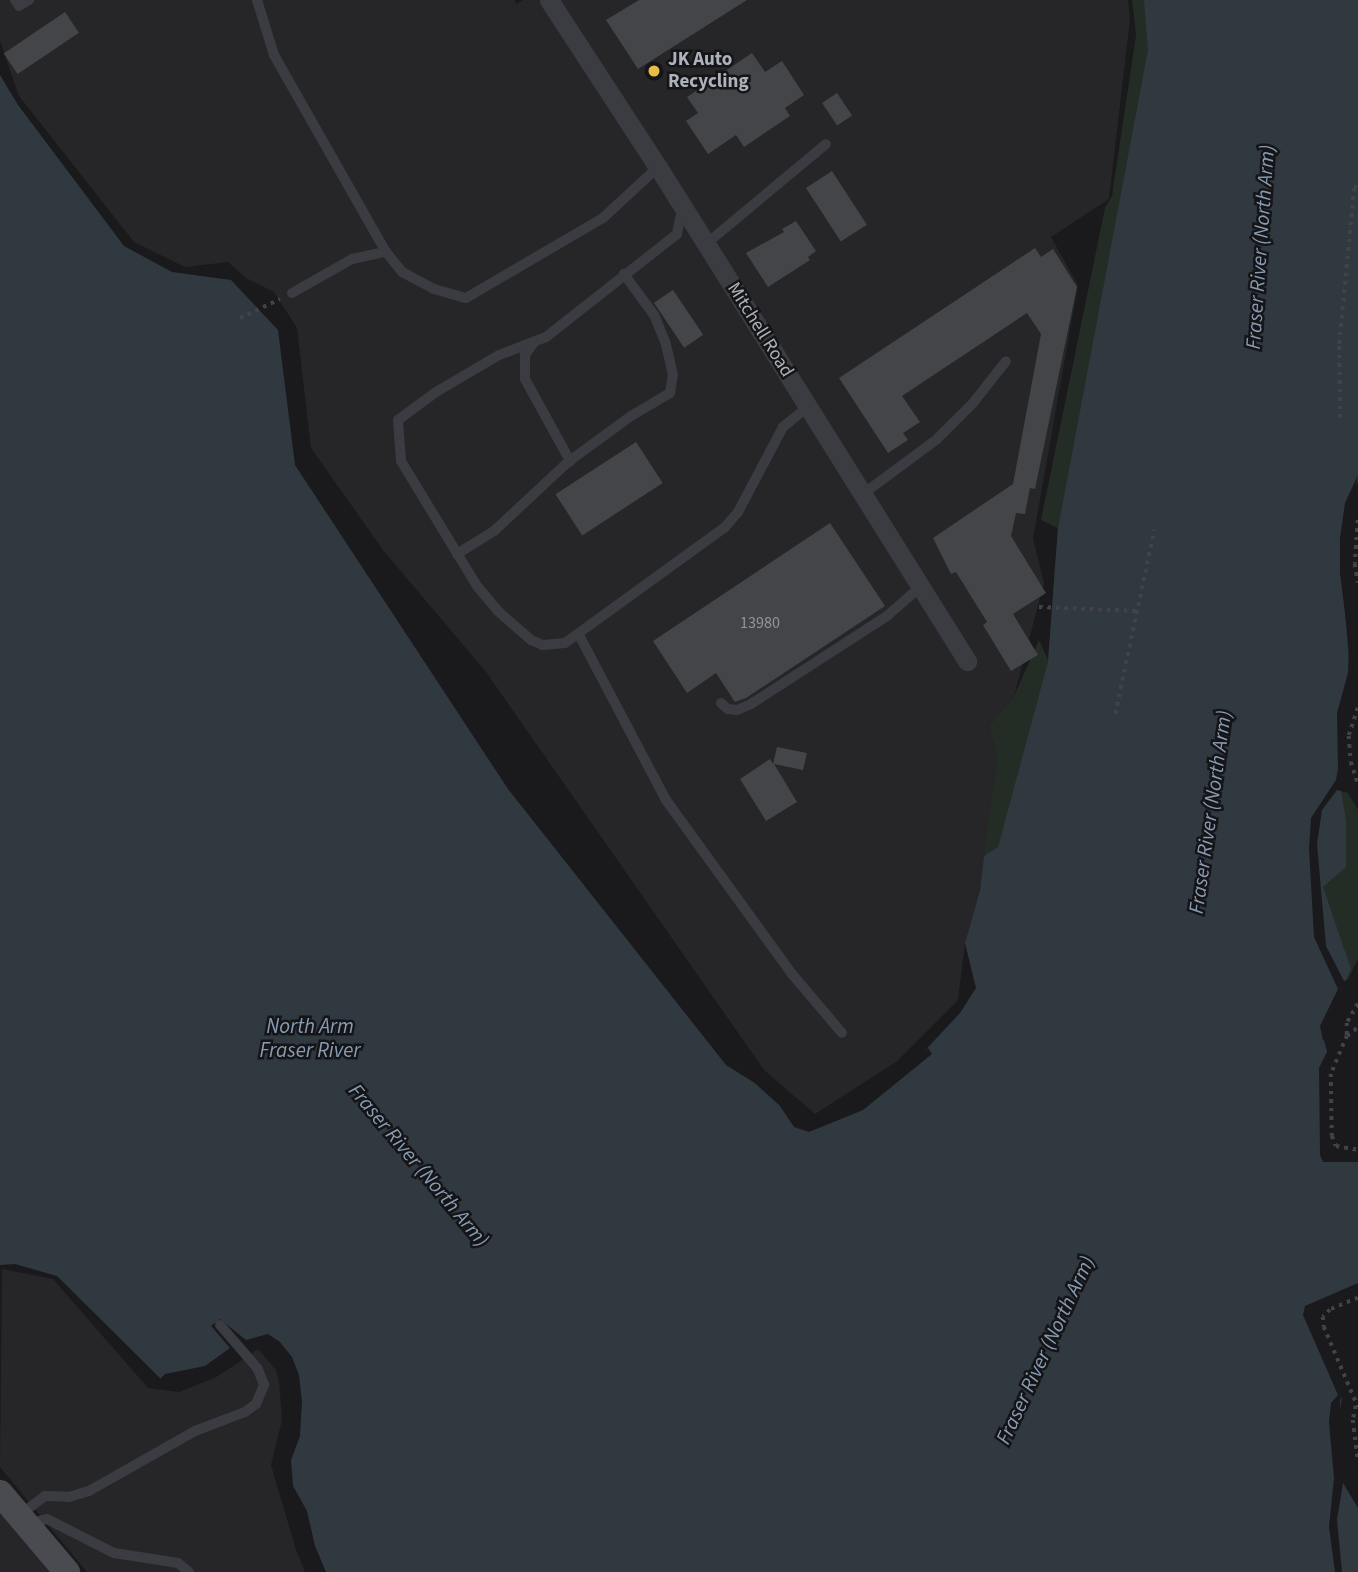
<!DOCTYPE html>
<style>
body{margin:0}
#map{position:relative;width:1358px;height:1572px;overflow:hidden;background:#1a1a1c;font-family:"Source Sans 3",sans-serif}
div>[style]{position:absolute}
.built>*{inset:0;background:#262629}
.green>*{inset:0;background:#242c26}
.water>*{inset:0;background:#303840}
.pier>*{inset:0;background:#1a1a1c}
.building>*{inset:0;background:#444549;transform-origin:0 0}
.path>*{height:3.5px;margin-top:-1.75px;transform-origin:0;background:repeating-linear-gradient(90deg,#414348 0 3.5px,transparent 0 8.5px)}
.lane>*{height:10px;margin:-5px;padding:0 5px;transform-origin:5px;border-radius:5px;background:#3b3c41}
.street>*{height:19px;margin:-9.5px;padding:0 9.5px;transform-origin:9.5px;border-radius:9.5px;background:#3b3c41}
.secondary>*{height:26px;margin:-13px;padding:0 13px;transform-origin:13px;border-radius:13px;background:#494b51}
.dots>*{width:19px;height:19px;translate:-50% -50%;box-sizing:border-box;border:4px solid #151517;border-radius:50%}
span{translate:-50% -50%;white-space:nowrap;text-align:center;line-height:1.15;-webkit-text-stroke:5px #151517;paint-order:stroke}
.number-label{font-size:16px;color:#93969e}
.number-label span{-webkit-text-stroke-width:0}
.poi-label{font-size:19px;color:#adb1bb;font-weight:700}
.left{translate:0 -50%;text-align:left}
.street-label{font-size:19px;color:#adb1bb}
.water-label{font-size:21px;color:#879cb4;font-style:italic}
</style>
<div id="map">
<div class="built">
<i style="clip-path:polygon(0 0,514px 0,517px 4px,523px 0,1128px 0,1130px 19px,1109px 199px,1051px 237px,1078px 285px,1033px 539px,1044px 583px,1014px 696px,989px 726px,997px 756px,980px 890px,965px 943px,958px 1000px,896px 1062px,815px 1114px,764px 1070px,486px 672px,383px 550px,311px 448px,297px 328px,274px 292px,246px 278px,228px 262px,185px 267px,134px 242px,19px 96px,0 41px)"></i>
<i style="clip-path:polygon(2px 1269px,53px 1279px,148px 1388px,179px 1392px,214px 1378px,241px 1361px,211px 1326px,258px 1349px,276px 1370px,279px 1381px,282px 1420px,271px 1465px,296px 1550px,305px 1572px,87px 1572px,0 1467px)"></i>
<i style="clip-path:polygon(0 1493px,67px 1572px,0 1572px)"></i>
</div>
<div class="green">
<i style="clip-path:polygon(1132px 0,1169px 0,1146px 337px,998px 847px,984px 856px,997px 756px,989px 726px,1014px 696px,1039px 640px,1048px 660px,1058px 528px,1041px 520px,1105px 208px,1112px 196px,1136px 35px)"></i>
<i style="clip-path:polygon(1338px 790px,1348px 793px,1358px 810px,1358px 959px,1348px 980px,1344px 981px,1319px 877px)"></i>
</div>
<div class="water">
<i style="clip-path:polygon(1144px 0,1358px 0,1358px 482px,1348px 498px,1340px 555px,1350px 669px,1338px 719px,1339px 780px,1346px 820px,1346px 867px,1323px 887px,1351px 969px,1322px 1032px,1330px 1063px,1327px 1135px,1347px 1155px,1358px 1155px,1358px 1293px,1319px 1309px,1316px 1326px,1343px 1388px,1338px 1428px,1347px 1475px,1358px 1497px,1358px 1572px,318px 1572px,287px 1477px,290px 1385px,286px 1371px,262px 1345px,214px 1373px,162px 1380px,57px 1276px,15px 1264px,0 1265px,0 75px,18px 105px,124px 246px,172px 272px,231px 280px,278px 330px,295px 465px,508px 789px,726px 1065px,785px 1102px,805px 1121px,818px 1123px,866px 1099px,917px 1059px,960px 1013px,976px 988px,965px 943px,980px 890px,984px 856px,998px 847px,1048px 662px,1058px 528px,1148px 50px)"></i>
</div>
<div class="pier">
<i style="clip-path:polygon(1358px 475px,1344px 555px,1353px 669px,1341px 720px,1345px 792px,1337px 790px,1322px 810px,1317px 844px,1326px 946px,1344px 981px,1348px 980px,1354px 967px,1355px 969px,1323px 1041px,1320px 1026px,1338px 989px,1314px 937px,1309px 848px,1311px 818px,1336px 780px,1338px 768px,1337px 713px,1348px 673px,1349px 645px,1340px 573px,1340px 538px,1345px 503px)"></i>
<i style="clip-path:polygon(1330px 1046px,1333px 1063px,1331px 1134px,1348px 1152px,1358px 1152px,1358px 1162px,1323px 1162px,1320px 1155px,1319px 1068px)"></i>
<i style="clip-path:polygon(928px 1048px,932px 1054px,863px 1110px,809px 1132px,794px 1127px,780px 1106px,746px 1075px,787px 1099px,806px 1118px,818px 1120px,864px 1096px)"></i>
<i style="clip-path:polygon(1358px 1283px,1358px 1297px,1322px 1312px,1320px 1325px,1346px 1387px,1340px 1400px,1341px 1428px,1350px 1474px,1358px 1489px,1358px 1508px,1343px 1483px,1337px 1520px,1342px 1572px,1335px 1572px,1329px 1527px,1334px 1478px,1329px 1422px,1331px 1403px,1338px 1395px,1303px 1315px,1305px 1306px)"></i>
<i style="clip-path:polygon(220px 1319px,246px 1340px,268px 1334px,280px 1342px,292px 1357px,299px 1375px,302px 1401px,300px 1436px,291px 1460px,293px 1486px,307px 1511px,315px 1546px,326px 1572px,314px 1572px,304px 1550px,284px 1477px,286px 1386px,283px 1372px,272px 1359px,258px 1349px,216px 1377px,194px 1385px,158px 1381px,165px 1374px,205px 1366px,230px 1348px,211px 1326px)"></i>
</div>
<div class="building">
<i style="clip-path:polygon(639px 0,747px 0,638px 69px,606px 20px)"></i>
<i style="left:65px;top:12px;width:25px;height:74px;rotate:56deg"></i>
<i style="clip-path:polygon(752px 53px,765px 72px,782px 61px,804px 95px,785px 108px,790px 116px,744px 147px,736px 135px,708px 154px,686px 121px,698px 113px,687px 97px)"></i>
<i style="left:837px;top:93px;width:27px;height:18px;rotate:56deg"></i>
<i style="left:832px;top:171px;width:64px;height:31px;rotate:57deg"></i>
<i style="clip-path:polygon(796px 221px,816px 251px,808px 257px,810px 260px,768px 287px,746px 253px,784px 232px,782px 229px)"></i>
<i style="clip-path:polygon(1035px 248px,1041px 257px,1053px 249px,1077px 287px,1035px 489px,1030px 488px,1025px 514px,1016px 513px,1011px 536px,1046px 593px,1013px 614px,1038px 655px,1011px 671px,983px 625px,987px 622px,956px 572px,951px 574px,933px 538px,1013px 484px,1041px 334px,1027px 313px,902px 396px,920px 422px,903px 433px,908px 440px,888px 453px,839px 378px)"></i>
<i style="left:673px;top:290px;width:54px;height:23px;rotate:56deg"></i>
<i style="left:636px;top:442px;width:49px;height:96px;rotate:57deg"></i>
<i style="clip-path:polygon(830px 523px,885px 606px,746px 698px,735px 702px,716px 673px,687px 693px,653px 641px)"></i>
<i style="clip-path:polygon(777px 747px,807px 753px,803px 770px,774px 764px,797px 802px,766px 821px,740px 779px,770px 759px,773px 764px)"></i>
</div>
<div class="path">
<i style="left:240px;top:318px;width:44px;rotate:-25.4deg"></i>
<i style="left:1340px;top:418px;width:74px;rotate:-90.8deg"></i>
<i style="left:1339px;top:344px;width:158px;rotate:-84.5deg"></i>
<i style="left:1354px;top:187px;width:4px"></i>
<i style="left:1358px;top:520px;width:44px;rotate:93.9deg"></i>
<i style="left:1355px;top:564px;width:19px;rotate:81deg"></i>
<i style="left:1039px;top:607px;width:98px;rotate:2.3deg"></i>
<i style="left:1358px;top:708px;width:29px;rotate:108deg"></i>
<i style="left:1349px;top:736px;width:26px;rotate:86deg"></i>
<i style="left:1351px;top:762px;width:23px;rotate:72deg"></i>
<i style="left:1115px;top:714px;width:188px;rotate:-78deg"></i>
<i style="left:1358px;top:1004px;width:22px;rotate:120deg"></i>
<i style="left:1347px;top:1023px;width:13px;rotate:90deg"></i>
<i style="left:1347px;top:1036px;width:41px;rotate:112.8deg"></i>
<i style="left:1331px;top:1074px;width:62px;rotate:89.1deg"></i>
<i style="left:1332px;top:1136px;width:11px;rotate:68deg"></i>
<i style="left:1336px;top:1146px;width:22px;rotate:10deg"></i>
<i style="left:1347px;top:1036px;width:14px;rotate:-39deg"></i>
<i style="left:1358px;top:1298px;width:30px;rotate:157deg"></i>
<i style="left:1330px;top:1310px;width:10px;rotate:135deg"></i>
<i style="left:1323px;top:1317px;width:10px;rotate:84deg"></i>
<i style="left:1324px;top:1327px;width:87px;rotate:67deg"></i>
<i style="left:1356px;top:1406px;width:14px;rotate:102deg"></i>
<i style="left:1353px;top:1420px;width:39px;rotate:83deg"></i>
</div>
<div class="lane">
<i style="left:15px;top:0;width:7px;rotate:56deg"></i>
<i style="left:19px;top:6px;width:12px;rotate:-31deg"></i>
<i style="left:257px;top:0;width:58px;rotate:72.8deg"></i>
<i style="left:274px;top:55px;width:227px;rotate:60.4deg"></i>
<i style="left:386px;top:252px;width:26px;rotate:51deg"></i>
<i style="left:402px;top:272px;width:36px;rotate:28deg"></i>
<i style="left:434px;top:289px;width:33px;rotate:16deg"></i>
<i style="left:466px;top:298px;width:159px;rotate:-30.3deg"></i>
<i style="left:603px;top:218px;width:75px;rotate:-42.8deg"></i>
<i style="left:682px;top:210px;width:25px;rotate:102deg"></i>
<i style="left:677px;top:234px;width:167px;rotate:141.8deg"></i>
<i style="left:546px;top:337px;width:50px;rotate:159deg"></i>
<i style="left:499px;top:355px;width:73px;rotate:149.6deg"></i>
<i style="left:436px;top:392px;width:47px;rotate:143.6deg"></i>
<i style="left:398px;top:420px;width:41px;rotate:85.8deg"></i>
<i style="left:401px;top:461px;width:146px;rotate:58.7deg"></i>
<i style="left:477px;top:586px;width:34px;rotate:50deg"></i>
<i style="left:499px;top:612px;width:43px;rotate:41.2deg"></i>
<i style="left:531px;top:640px;width:13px;rotate:23deg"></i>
<i style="left:543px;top:645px;width:22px;rotate:-5deg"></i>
<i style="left:565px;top:643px;width:198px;rotate:-35.9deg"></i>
<i style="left:725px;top:527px;width:20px;rotate:-49deg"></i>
<i style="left:738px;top:512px;width:96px;rotate:-62.1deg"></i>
<i style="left:783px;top:427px;width:32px;rotate:-39deg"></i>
<i style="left:706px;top:244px;width:156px;rotate:-39.8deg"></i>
<i style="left:292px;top:293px;width:69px;rotate:-29.5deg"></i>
<i style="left:352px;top:259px;width:35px;rotate:-12deg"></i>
<i style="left:535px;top:341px;width:17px;rotate:126deg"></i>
<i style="left:525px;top:355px;width:24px;rotate:90deg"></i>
<i style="left:525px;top:379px;width:94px;rotate:61.2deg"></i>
<i style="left:863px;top:494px;width:92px;rotate:-36.6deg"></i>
<i style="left:937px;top:439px;width:51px;rotate:-45deg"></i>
<i style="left:973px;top:403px;width:53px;rotate:-51.8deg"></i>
<i style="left:457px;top:554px;width:44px;rotate:-31.9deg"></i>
<i style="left:494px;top:531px;width:101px;rotate:-43deg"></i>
<i style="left:568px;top:462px;width:78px;rotate:-36.1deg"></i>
<i style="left:631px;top:416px;width:45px;rotate:-30.5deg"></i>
<i style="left:670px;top:393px;width:18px;rotate:-81deg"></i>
<i style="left:673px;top:375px;width:32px;rotate:-103deg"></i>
<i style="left:666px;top:344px;width:31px;rotate:-112deg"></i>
<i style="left:654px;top:315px;width:51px;rotate:-126.2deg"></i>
<i style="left:579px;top:635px;width:187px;rotate:62.2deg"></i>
<i style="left:666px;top:800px;width:215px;rotate:54.1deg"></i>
<i style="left:792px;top:974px;width:77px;rotate:49.7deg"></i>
<i style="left:721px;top:703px;width:9px;rotate:41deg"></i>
<i style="left:728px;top:709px;width:9px;rotate:6deg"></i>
<i style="left:737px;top:710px;width:15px;rotate:-23deg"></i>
<i style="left:751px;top:704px;width:162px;rotate:-32.9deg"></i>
<i style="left:887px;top:616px;width:44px;rotate:-41.3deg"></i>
<i style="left:21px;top:1514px;width:30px;rotate:-37deg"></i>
<i style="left:45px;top:1496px;width:24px;rotate:2deg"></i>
<i style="left:69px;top:1497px;width:21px;rotate:-17deg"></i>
<i style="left:89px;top:1491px;width:122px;rotate:-29.5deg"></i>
<i style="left:195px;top:1431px;width:53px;rotate:-20.8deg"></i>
<i style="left:245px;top:1412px;width:14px;rotate:-36deg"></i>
<i style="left:256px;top:1404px;width:21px;rotate:-67deg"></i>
<i style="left:264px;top:1385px;width:17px;rotate:-111deg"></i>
<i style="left:258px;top:1369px;width:58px;rotate:-130.8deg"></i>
<i style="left:30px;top:1523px;width:17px;rotate:-13deg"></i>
<i style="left:47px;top:1519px;width:75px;rotate:26.9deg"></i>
<i style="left:114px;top:1553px;width:65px;rotate:8.9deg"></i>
<i style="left:178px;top:1563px;width:14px;rotate:39deg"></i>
</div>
<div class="street">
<i style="left:549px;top:0;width:199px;rotate:56.9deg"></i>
<i style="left:658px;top:167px;width:583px;rotate:57.97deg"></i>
</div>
<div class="secondary">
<i style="left:0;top:1493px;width:104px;rotate:49.7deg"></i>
</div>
<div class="dots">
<i style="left:654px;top:71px;background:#e9bc45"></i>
</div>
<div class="number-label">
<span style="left:760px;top:623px">13980</span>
</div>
<div class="poi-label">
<span class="left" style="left:668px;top:71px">JK Auto<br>Recycling</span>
</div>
<div class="street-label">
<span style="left:760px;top:330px;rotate:58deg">Mitchell Road</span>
</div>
<div class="water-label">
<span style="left:1260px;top:247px;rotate:-86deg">Fraser River (North Arm)</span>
<span style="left:1210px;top:812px;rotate:-82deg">Fraser River (North Arm)</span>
<span style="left:310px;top:1038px">North Arm<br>Fraser River</span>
<span style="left:419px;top:1165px;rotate:50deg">Fraser River (North Arm)</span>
<span style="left:1045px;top:1350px;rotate:-65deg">Fraser River (North Arm)</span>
</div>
</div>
